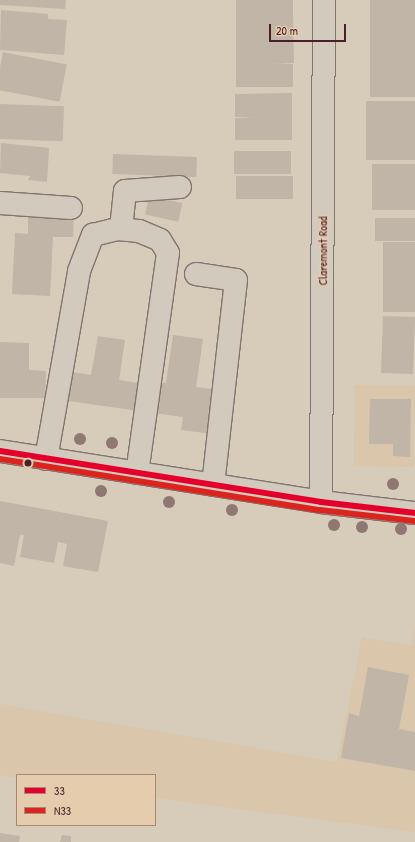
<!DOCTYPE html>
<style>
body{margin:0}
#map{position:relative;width:415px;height:842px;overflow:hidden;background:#d7cbba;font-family:"Patrick Hand",sans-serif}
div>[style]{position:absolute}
.built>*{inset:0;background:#d9c6ab;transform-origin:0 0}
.building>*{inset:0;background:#c0b5a6;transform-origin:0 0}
.roads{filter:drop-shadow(1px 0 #82746f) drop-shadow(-1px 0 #82746f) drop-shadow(0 1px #82746f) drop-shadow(0 -1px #82746f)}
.minor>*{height:22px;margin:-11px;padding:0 11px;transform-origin:11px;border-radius:11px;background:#d3cabe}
.major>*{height:22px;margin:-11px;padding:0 11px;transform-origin:11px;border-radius:11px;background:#d3cabe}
.bus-1>*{height:6px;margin:-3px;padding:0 3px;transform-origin:3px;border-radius:3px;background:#e4002b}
.bus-2>*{height:6px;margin:-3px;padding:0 3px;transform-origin:3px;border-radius:3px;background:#dc241f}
.trees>*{width:12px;height:12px;margin:-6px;border-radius:50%;background:#8f7772}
.dots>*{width:11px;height:11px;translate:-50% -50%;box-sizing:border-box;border:2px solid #e4ccad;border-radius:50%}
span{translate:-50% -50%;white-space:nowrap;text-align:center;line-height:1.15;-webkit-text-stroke:3px #e4ccad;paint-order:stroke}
.street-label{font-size:12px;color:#4a1f2b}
.legend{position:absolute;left:16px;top:774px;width:140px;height:52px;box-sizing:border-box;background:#e4ccad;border:1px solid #a68779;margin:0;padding:5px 7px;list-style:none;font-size:12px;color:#4a1f2b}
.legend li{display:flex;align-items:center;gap:8px;height:20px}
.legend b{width:20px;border:1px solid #a68779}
.scale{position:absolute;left:269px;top:24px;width:77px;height:18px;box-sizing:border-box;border:2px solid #4a1f2b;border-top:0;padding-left:5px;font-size:12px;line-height:14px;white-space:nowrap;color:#4a1f2b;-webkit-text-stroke:3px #e4ccad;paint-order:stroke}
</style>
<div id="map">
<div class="built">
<i style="left:355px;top:385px;width:60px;height:81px;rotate:1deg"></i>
<i style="clip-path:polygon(415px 627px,415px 832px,155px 798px,155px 775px,17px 778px,0 775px,0 704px,337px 762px,362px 637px,412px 646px)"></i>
</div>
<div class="building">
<i style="clip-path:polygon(0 0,66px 0,65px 9px,0 5px)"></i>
<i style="clip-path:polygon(236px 0,293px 0,293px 17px,266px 17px,293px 17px,294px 63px,273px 64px,293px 64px,293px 87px,236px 87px)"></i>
<i style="left:370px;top:0;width:45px;height:97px"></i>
<i style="clip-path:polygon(1px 10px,48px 14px,48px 19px,67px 20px,64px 55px,0 50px)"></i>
<i style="left:3px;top:52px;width:65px;height:38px;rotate:11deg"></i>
<i style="clip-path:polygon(292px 93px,292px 140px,235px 140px,235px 118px,256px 117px,235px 117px,235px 94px)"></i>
<i style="left:366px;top:101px;width:49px;height:59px"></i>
<i style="left:0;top:104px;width:64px;height:35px;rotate:2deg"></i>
<i style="clip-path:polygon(1px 143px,49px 148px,47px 182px,28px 180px,30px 176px,0 173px)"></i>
<i style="left:291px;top:151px;width:23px;height:57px;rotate:90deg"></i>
<i style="left:113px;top:154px;width:84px;height:20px;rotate:2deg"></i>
<i style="left:372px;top:164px;width:43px;height:46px"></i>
<i style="left:236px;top:176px;width:57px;height:23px"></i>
<i style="left:149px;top:196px;width:34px;height:19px;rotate:12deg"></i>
<i style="clip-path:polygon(28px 216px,74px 216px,73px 237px,53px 237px,50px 296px,12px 294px,15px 233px,28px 234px)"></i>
<i style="left:415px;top:218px;width:23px;height:40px;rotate:90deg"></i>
<i style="left:415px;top:242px;width:70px;height:32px;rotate:90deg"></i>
<i style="left:383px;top:316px;width:32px;height:57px;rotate:2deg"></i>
<i style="clip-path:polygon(173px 335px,203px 339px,196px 387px,220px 390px,213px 434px,181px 430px,183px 417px,153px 413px,157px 382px,166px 383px)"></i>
<i style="clip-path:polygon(98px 336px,125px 340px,119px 380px,144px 384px,139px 411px,62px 400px,66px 371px,91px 375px)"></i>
<i style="clip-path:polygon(0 342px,29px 343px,29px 370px,46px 371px,45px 398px,0 398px)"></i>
<i style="clip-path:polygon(370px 399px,411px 399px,410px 457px,393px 456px,393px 444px,369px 444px)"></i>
<i style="clip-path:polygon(0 501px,108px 521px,98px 572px,63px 566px,67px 544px,58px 542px,54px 563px,20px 557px,24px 535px,20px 535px,14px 566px,0 563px)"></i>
<i style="clip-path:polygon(368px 667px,409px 675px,399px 729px,415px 732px,415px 771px,341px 758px,349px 713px,359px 716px)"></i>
<i style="clip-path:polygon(0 833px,20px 836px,19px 842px,0 842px)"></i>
<i style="clip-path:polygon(62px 835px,71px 836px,71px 842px,60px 842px)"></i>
</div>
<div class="roads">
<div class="minor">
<i style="left:0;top:203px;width:71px;rotate:4deg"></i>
<i style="left:121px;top:229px;width:38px;rotate:-84deg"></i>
<i style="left:125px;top:191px;width:55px;rotate:-4.2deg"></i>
<i style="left:196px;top:274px;width:40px;rotate:8.5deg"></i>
<i style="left:236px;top:280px;width:206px;rotate:96.4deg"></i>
<i style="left:46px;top:459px;width:191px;rotate:-80deg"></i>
<i style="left:79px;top:271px;width:39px;rotate:-69deg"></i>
<i style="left:93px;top:235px;width:25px;rotate:-14deg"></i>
<i style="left:117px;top:229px;width:22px;rotate:5deg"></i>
<i style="left:139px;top:231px;width:23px;rotate:23deg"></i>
<i style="left:160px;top:240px;width:15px;rotate:58deg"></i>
<i style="left:168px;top:253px;width:222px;rotate:98deg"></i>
<i style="left:321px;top:502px;width:502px;rotate:-89.66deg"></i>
</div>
<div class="major">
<i style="left:0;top:451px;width:325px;rotate:9deg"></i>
<i style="left:321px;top:502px;width:95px;rotate:6.7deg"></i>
</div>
</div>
<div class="bus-1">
<i style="left:0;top:451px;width:325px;rotate:9deg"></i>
<i style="left:321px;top:502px;width:95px;rotate:6.7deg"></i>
</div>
<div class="bus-2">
<i style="left:0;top:459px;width:324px;rotate:9.1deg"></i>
<i style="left:320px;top:510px;width:95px;rotate:6.7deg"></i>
</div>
<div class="trees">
<i style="left:80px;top:439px"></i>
<i style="left:112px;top:443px"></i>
<i style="left:393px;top:484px"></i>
<i style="left:101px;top:491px"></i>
<i style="left:169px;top:502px"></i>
<i style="left:232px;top:510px"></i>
<i style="left:334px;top:525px"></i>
<i style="left:362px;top:527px"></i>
<i style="left:401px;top:529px"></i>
</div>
<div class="dots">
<i style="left:28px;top:463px;background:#4a1f2b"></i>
</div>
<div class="street-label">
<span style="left:323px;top:251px;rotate:-90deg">Claremont Road</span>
</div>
<ul class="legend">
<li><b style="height:5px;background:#e4002b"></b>33</li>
<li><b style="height:5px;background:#dc241f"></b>N33</li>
</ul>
<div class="scale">20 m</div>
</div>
